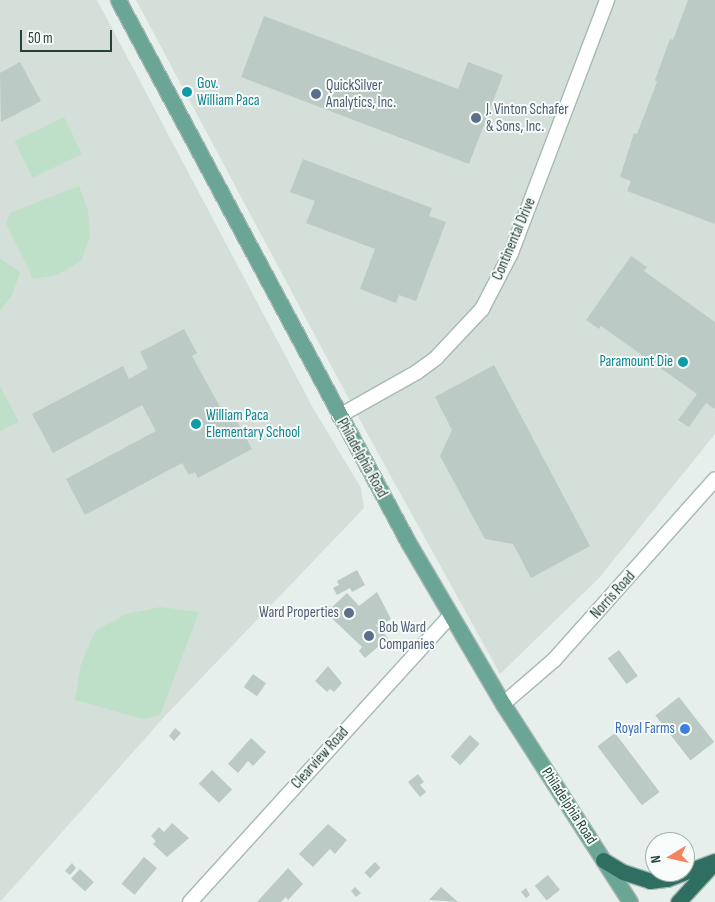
<!DOCTYPE html>
<style>
body{margin:0}
#map{position:relative;width:715px;height:902px;overflow:hidden;background:#e6efeb;font-family:"Sofia Sans Condensed",sans-serif}
div>[style]{position:absolute}
.built>*{inset:0;background:#d4dfda}
.green>*{inset:0;background:#bfe0c8;transform-origin:0 0}
.building>*{inset:0;background:#bbcac4;transform-origin:0 0}
.roads{filter:drop-shadow(1px 0 #a8b8b2) drop-shadow(-1px 0 #a8b8b2) drop-shadow(0 1px #a8b8b2) drop-shadow(0 -1px #a8b8b2)}
.minor>*{height:14px;margin:-7px;padding:0 7px;transform-origin:7px;border-radius:7px;background:#fff}
.major>*{height:15px;margin:-7.5px;padding:0 7.5px;transform-origin:7.5px;border-radius:7.5px;background:#6aa596}
.highway>*{height:15px;margin:-7.5px;padding:0 7.5px;transform-origin:7.5px;border-radius:7.5px;background:#2f6f62}
.dots>*{width:14px;height:14px;translate:-50% -50%;box-sizing:border-box;border:2px solid #f7fbf9;border-radius:50%}
span{translate:-50% -50%;white-space:nowrap;text-align:center;line-height:1.15;-webkit-text-stroke:4px #f7fbf9;paint-order:stroke}
.culture-label{font-size:15px;color:#0d838f}
.left{translate:0 -50%;text-align:left}
.right{translate:-100% -50%;text-align:right}
.service-label{font-size:15px;color:#4e5e75}
.street-label{font-size:15px;color:#24423a}
.shop-label{font-size:15px;color:#366cbe}
.north{position:absolute;left:645px;top:832px;width:50px;height:50px;box-sizing:border-box;background:#f7fbf9;border:1px solid #a3b1ad;border-radius:50%;rotate:261deg;font-size:14px;font-weight:700;line-height:20px;text-align:center;color:#24423a}
.north::after{content:'';display:block;margin:auto;width:18px;height:22px;background:#f4845f;clip-path:polygon(50% 0,100% 100%,50% 72%,0 100%)}
.scale{position:absolute;left:20px;top:30px;width:92px;height:22px;box-sizing:border-box;border:2px solid #24423a;border-top:0;padding-left:6px;font-size:15px;line-height:18px;white-space:nowrap;color:#24423a;-webkit-text-stroke:4px #f7fbf9;paint-order:stroke}
</style>
<div id="map">
<div class="built">
<i style="clip-path:polygon(0 0,97px 0,313px 408px,361px 488px,364px 508px,165px 716px,0 902px,0 311px,12px 296px,19px 273px,0 258px)"></i>
<i style="clip-path:polygon(136px 0,715px 0,715px 434px,599px 578px,500px 674px,367px 433px)"></i>
</div>
<div class="green">
<i style="left:64px;top:117px;width:41px;height:55px;rotate:64deg"></i>
<i style="clip-path:polygon(79px 186px,88px 211px,90px 237px,81px 261px,57px 275px,33px 279px,6px 224px,10px 213px)"></i>
<i style="clip-path:polygon(0 258px,20px 272px,12px 296px,0 311px)"></i>
<i style="clip-path:polygon(0 386px,19px 422px,0 431px)"></i>
<i style="clip-path:polygon(160px 607px,199px 612px,160px 715px,143px 719px,75px 700px,81px 664px,95px 631px,126px 614px)"></i>
</div>
<div class="building">
<i style="clip-path:polygon(688px 0,715px 0,715px 224px,627px 191px,631px 181px,620px 177px,634px 133px,637px 134px,657px 82px,655px 80px,670px 39px,673px 40px)"></i>
<i style="clip-path:polygon(264px 16px,458px 89px,468px 62px,503px 75px,469px 164px,241px 77px)"></i>
<i style="clip-path:polygon(20px 62px,41px 101px,1px 122px,0 73px)"></i>
<i style="clip-path:polygon(303px 159px,432px 208px,429px 216px,446px 222px,416px 301px,399px 295px,396px 303px,360px 289px,375px 249px,306px 223px,315px 201px,290px 192px)"></i>
<i style="clip-path:polygon(631px 256px,647px 267px,644px 271px,715px 322px,715px 409px,706px 403px,689px 427px,678px 420px,697px 394px,601px 326px,599px 329px,586px 320px)"></i>
<i style="clip-path:polygon(184px 329px,197px 353px,192px 356px,225px 416px,232px 412px,252px 449px,198px 478px,195px 472px,189px 475px,182px 463px,85px 515px,66px 479px,156px 431px,142px 405px,53px 453px,32px 414px,123px 366px,129px 379px,148px 368px,140px 352px)"></i>
<i style="clip-path:polygon(494px 365px,590px 546px,531px 578px,513px 544px,485px 539px,440px 456px,452px 430px,435px 397px)"></i>
<i style="clip-path:polygon(357px 570px,365px 585px,352px 592px,350px 588px,337px 595px,333px 588px,339px 585px,337px 581px)"></i>
<i style="clip-path:polygon(377px 592px,391px 619px,380px 626px,375px 624px,388px 638px,365px 658px,359px 651px,362px 647px,323px 610px,328px 605px,331px 608px,347px 593px,359px 606px)"></i>
<i style="left:619px;top:650px;width:32px;height:14px;rotate:54deg"></i>
<i style="clip-path:polygon(328px 666px,342px 683px,334px 692px,330px 689px,327px 692px,315px 681px)"></i>
<i style="left:253px;top:674px;width:16px;height:16px;rotate:35deg"></i>
<i style="left:679px;top:697px;width:57px;height:30px;rotate:52deg"></i>
<i style="clip-path:polygon(175px 728px,181px 733px,174px 741px,169px 736px)"></i>
<i style="left:615px;top:733px;width:74px;height:22px;rotate:53deg"></i>
<i style="left:470px;top:735px;width:13px;height:29px;rotate:42deg"></i>
<i style="clip-path:polygon(251px 738px,266px 752px,253px 766px,248px 761px,238px 773px,228px 764px)"></i>
<i style="left:212px;top:770px;width:28px;height:19px;rotate:44deg"></i>
<i style="clip-path:polygon(418px 774px,424px 782px,420px 785px,426px 792px,420px 797px,408px 782px)"></i>
<i style="clip-path:polygon(172px 823px,189px 838px,167px 857px,153px 844px,156px 841px,151px 836px,159px 827px,164px 832px)"></i>
<i style="clip-path:polygon(328px 824px,347px 840px,335px 854px,330px 849px,313px 867px,299px 854px)"></i>
<i style="left:144px;top:857px;width:17px;height:35px;rotate:40deg"></i>
<i style="left:375px;top:862px;width:8px;height:15px;rotate:45deg"></i>
<i style="clip-path:polygon(72px 863px,76px 868px,70px 875px,65px 871px)"></i>
<i style="clip-path:polygon(288px 868px,303px 884px,288px 900px,286px 897px,281px 902px,257px 902px)"></i>
<i style="left:80px;top:869px;width:19px;height:13px;rotate:43deg"></i>
<i style="left:548px;top:875px;width:19px;height:17px;rotate:51deg"></i>
<i style="clip-path:polygon(355px 887px,361px 893px,356px 897px,351px 891px)"></i>
<i style="clip-path:polygon(441px 887px,458px 902px,429px 900px)"></i>
<i style="clip-path:polygon(526px 888px,530px 895px,526px 898px,521px 892px)"></i>
</div>
<div class="roads">
<div class="minor">
<i style="left:339px;top:416px;width:90px;rotate:-29.4deg"></i>
<i style="left:417px;top:372px;width:24px;rotate:-36deg"></i>
<i style="left:436px;top:358px;width:67px;rotate:-46.8deg"></i>
<i style="left:482px;top:309px;width:63px;rotate:-62.6deg"></i>
<i style="left:511px;top:253px;width:271px;rotate:-69.2deg"></i>
<i style="left:503px;top:704px;width:67px;rotate:-40.8deg"></i>
<i style="left:554px;top:660px;width:242px;rotate:-48.3deg"></i>
<i style="left:190px;top:902px;width:387px;rotate:-47.7deg"></i>
</div>
<div class="major">
<i style="left:118px;top:0;width:615px;rotate:61.85deg"></i>
<i style="left:408px;top:542px;width:188px;rotate:59.6deg"></i>
<i style="left:503px;top:704px;width:235px;rotate:57.3deg"></i>
</div>
<div class="highway">
<i style="left:603px;top:860px;width:23px;rotate:31deg"></i>
<i style="left:623px;top:872px;width:28px;rotate:18deg"></i>
<i style="left:650px;top:881px;width:17px;rotate:-7deg"></i>
<i style="left:667px;top:879px;width:51px;rotate:-20.6deg"></i>
<i style="left:678px;top:902px;width:50px;rotate:-47.4deg"></i>
</div>
</div>
<div class="dots">
<i style="left:187px;top:92px;background:#0f9aa8"></i>
<i style="left:316px;top:94px;background:#5c6f8a"></i>
<i style="left:476px;top:118px;background:#5c6f8a"></i>
<i style="left:683px;top:362px;background:#0f9aa8"></i>
<i style="left:196px;top:424px;background:#0f9aa8"></i>
<i style="left:349px;top:613px;background:#5c6f8a"></i>
<i style="left:369px;top:636px;background:#5c6f8a"></i>
<i style="left:685px;top:729px;background:#3f7fe0"></i>
</div>
<div class="culture-label">
<span class="left" style="left:197px;top:92px">Gov.<br>William Paca</span>
<span class="right" style="left:673px;top:362px">Paramount Die</span>
<span class="left" style="left:206px;top:424px">William Paca<br>Elementary School</span>
</div>
<div class="service-label">
<span class="left" style="left:326px;top:94px">QuickSilver<br>Analytics, Inc.</span>
<span class="left" style="left:486px;top:118px">J. Vinton Schafer<br>&amp; Sons, Inc.</span>
<span class="right" style="left:339px;top:613px">Ward Properties</span>
<span class="left" style="left:379px;top:636px">Bob Ward<br>Companies</span>
</div>
<div class="street-label">
<span style="left:514px;top:239px;rotate:-67deg">Continental Drive</span>
<span style="left:362px;top:458px;rotate:61deg">Philadelphia Road</span>
<span style="left:613px;top:595px;rotate:-48deg">Norris Road</span>
<span style="left:320px;top:758px;rotate:-48deg">Clearview Road</span>
<span style="left:569px;top:806px;rotate:57deg">Philadelphia Road</span>
</div>
<div class="shop-label">
<span class="right" style="left:675px;top:729px">Royal Farms</span>
</div>
<div class="north">N</div>
<div class="scale">50 m</div>
</div>
